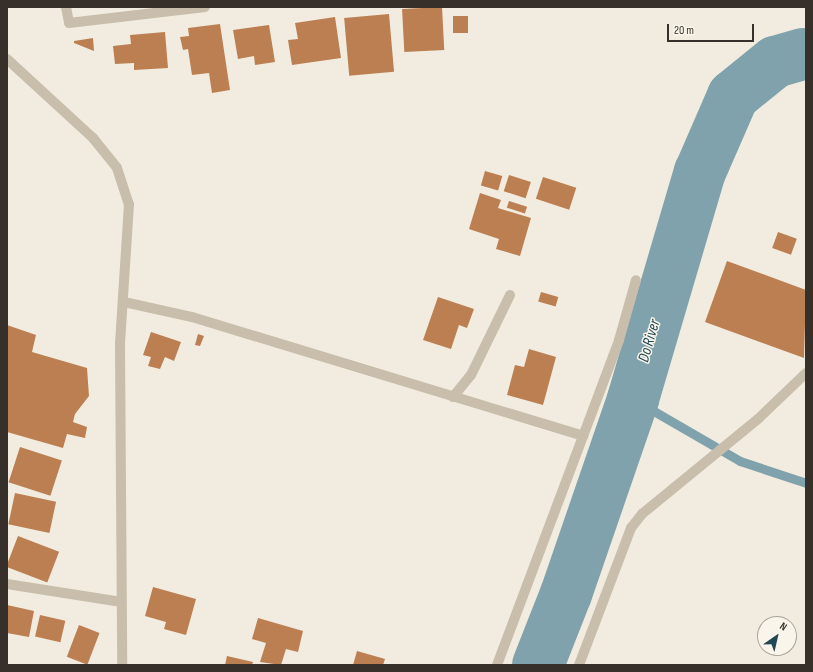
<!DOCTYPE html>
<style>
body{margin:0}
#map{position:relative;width:813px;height:672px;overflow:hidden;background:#f1ecdf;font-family:"Sofia Sans Condensed",sans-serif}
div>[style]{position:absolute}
.stream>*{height:9px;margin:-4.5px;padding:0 4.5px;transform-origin:4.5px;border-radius:4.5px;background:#80a2ac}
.river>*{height:52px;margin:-26px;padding:0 26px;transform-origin:26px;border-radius:26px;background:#80a2ac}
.building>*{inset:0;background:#bc7f51;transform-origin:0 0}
.minor>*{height:10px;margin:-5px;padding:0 5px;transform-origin:5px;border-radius:5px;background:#c8beab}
span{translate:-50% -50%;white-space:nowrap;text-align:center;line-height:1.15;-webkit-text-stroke:3px #f9f5eb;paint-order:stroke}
.water-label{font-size:16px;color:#234855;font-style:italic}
.frame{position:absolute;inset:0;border:8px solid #37302a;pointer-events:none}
.north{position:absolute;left:757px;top:616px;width:40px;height:40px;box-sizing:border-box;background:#f9f5eb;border:1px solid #aba69e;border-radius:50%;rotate:34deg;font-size:11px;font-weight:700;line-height:16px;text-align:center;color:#37302a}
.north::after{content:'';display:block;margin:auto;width:14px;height:18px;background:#234855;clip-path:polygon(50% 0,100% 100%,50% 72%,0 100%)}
.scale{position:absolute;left:667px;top:24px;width:87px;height:18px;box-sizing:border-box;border:2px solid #37302a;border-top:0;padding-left:5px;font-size:12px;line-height:14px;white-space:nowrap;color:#37302a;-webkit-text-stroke:3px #f9f5eb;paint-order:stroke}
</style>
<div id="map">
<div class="stream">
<i style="left:633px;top:399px;width:124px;rotate:30.1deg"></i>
<i style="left:740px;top:461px;width:70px;rotate:18.4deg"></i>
</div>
<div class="river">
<i style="left:538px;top:665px;width:76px;rotate:-68.5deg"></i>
<i style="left:566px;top:594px;width:206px;rotate:-71deg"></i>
<i style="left:633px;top:399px;width:237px;rotate:-73.6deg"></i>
<i style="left:700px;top:172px;width:83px;rotate:-66.5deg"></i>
<i style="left:733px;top:96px;width:54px;rotate:-39deg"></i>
<i style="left:775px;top:62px;width:29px;rotate:-16deg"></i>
</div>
<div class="building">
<i style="left:442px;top:7px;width:43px;height:40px;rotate:87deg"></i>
<i style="left:389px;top:14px;width:58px;height:45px;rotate:85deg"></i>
<i style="left:468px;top:16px;width:17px;height:15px;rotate:90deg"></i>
<i style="clip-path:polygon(335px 17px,341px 58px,292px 65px,288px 40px,298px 39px,295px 23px)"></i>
<i style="clip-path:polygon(220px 24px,230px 90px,212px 93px,209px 73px,192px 75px,188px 49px,183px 50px,180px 37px,189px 36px,188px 28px)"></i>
<i style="clip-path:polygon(269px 25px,275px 62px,255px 65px,254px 56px,238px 59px,233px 30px)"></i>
<i style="clip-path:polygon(165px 32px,168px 68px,134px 70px,134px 63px,115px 64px,113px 46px,131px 44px,130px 35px)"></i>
<i style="clip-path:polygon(93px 38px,94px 51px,74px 43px,74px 41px)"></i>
<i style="left:485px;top:171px;width:18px;height:15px;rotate:16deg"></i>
<i style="left:509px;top:175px;width:23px;height:17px;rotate:18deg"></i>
<i style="left:543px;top:177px;width:35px;height:23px;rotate:18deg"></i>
<i style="clip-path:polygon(480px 193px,501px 200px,498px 208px,531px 218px,520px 256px,496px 249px,499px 239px,469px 229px)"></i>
<i style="left:509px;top:201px;width:19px;height:7px;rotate:18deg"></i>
<i style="left:778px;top:232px;width:20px;height:17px;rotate:20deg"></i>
<i style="clip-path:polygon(727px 261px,806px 290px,804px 358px,705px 322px)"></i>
<i style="left:541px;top:292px;width:18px;height:10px;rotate:16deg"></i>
<i style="clip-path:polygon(438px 297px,474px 309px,467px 328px,459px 325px,451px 349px,423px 340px)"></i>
<i style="clip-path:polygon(7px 325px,36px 335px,32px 352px,87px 368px,89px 396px,75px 414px,73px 422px,87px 427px,85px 438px,67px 434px,63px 448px,7px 432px)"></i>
<i style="clip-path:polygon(151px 332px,181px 342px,174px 361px,165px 357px,160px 369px,148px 366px,151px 357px,143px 355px)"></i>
<i style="clip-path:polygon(198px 334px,204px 336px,200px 346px,195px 345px)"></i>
<i style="clip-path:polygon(529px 349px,556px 357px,543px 405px,507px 395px,515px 365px,524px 367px)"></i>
<i style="left:20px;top:447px;width:44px;height:37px;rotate:18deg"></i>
<i style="left:15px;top:493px;width:42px;height:32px;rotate:12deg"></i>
<i style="left:18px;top:536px;width:44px;height:33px;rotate:21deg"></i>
<i style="clip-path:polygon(153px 587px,196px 599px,186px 635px,164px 629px,166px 622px,145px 616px)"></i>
<i style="clip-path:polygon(7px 605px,34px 611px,29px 637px,7px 633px)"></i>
<i style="left:40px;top:615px;width:26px;height:22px;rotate:13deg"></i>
<i style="clip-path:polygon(258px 618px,303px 631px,298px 652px,286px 649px,281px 665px,260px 662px,266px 643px,252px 639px)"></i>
<i style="left:79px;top:625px;width:22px;height:34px;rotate:21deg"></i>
<i style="clip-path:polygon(357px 651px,385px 659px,383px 665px,353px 665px)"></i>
<i style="clip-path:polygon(227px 656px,253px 662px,252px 665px,225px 665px)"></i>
</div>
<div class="minor">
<i style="left:66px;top:7px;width:16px;rotate:79deg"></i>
<i style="left:69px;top:23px;width:137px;rotate:-6.7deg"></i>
<i style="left:7px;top:59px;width:117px;rotate:42.6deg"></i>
<i style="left:93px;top:138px;width:38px;rotate:51deg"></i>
<i style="left:117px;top:168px;width:38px;rotate:72deg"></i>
<i style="left:129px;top:204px;width:141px;rotate:93.7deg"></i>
<i style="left:120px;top:345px;width:320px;rotate:89.6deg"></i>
<i style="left:124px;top:302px;width:70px;rotate:12.4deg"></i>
<i style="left:192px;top:317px;width:409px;rotate:16.9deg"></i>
<i style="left:453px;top:397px;width:28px;rotate:-51deg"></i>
<i style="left:471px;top:375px;width:89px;rotate:-64deg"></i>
<i style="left:7px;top:584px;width:116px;rotate:8.9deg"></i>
<i style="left:497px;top:665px;width:347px;rotate:-69.4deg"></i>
<i style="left:619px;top:340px;width:62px;rotate:-74.2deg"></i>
<i style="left:579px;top:665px;width:147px;rotate:-69.2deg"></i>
<i style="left:631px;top:528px;width:18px;rotate:-52deg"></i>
<i style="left:642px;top:514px;width:150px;rotate:-39.3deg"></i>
<i style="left:758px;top:419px;width:66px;rotate:-43.8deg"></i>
</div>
<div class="water-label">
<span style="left:650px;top:341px;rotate:-74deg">Do River</span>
</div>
<div class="frame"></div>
<div class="north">N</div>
<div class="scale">20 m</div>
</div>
